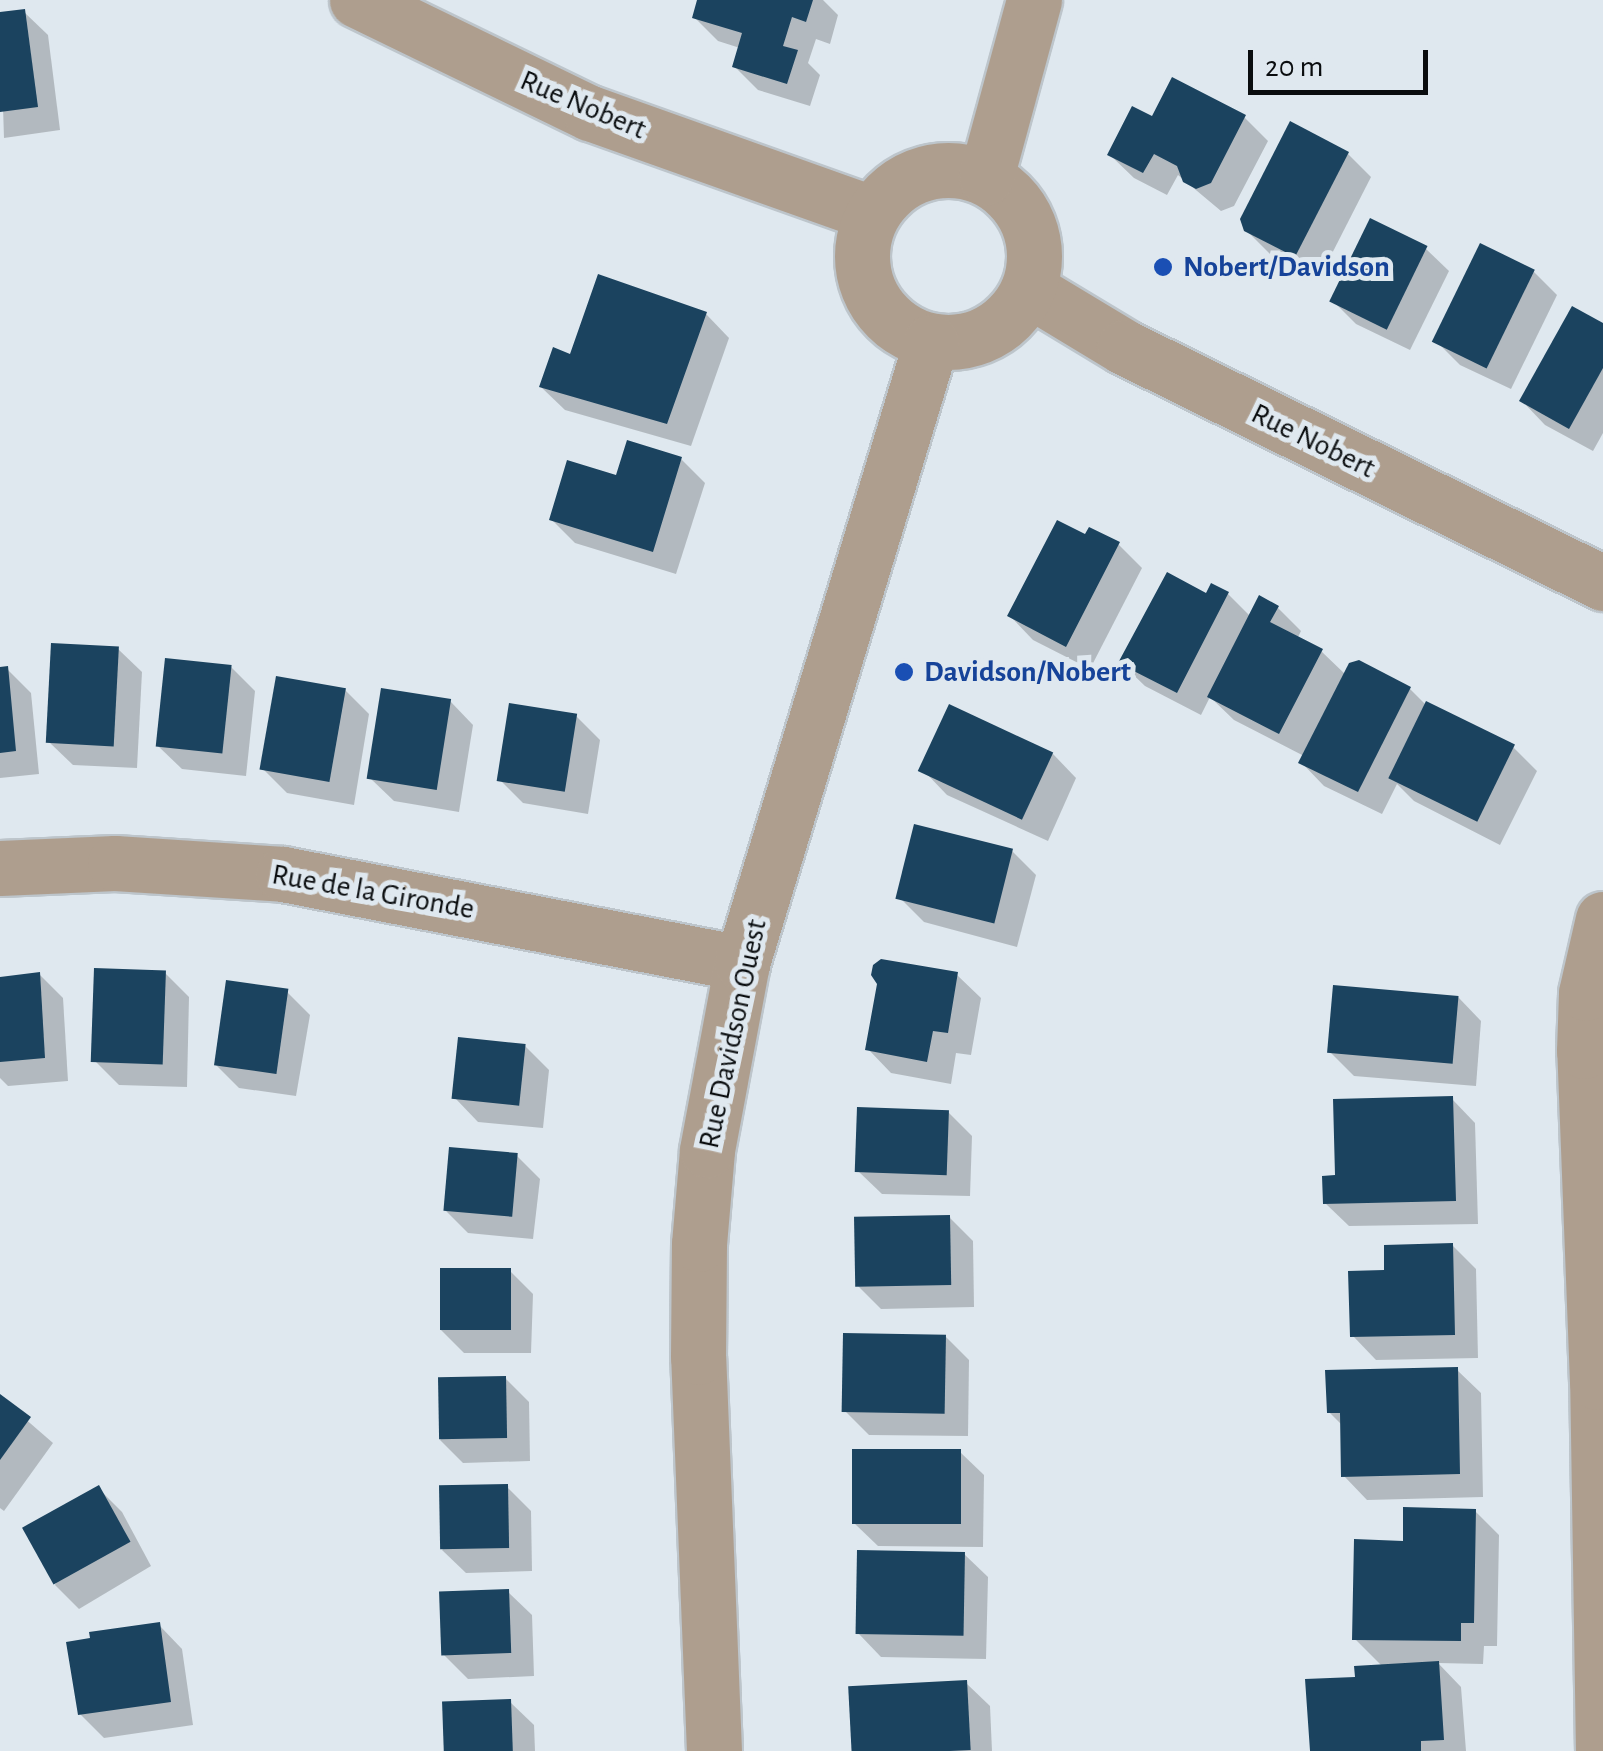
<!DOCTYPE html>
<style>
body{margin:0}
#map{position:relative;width:1603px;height:1751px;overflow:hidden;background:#dfe8ef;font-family:"Alegreya Sans",sans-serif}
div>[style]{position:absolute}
.shadow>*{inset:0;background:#0003}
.building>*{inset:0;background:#1b435f;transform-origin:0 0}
.roads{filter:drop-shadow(2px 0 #bdc5cb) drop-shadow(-2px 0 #bdc5cb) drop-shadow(0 2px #bdc5cb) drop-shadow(0 -2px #bdc5cb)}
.minor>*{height:55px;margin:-27.5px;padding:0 27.5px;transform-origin:27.5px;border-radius:27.5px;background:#ae9e8e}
.tertiary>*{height:55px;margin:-27.5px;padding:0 27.5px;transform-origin:27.5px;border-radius:27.5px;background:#ae9e8e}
.tertiary>.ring{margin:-27.5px;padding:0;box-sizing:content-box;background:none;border:55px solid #ae9e8e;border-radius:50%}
.dots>*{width:28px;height:28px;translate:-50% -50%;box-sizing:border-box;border:5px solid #dfe8ef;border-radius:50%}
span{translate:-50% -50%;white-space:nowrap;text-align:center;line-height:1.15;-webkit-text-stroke:10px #dfe8ef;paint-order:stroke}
.street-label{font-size:30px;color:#0a0d0f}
.transit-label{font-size:30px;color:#164399;font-weight:700}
.left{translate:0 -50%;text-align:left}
.scale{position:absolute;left:1248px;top:50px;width:180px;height:45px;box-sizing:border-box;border:5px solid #0a0d0f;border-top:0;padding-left:12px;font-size:30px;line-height:35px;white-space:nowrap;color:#0a0d0f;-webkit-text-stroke:8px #dfe8ef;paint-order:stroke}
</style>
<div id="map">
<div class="shadow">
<i style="clip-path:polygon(700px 0,823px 0,838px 15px,830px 44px,816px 39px,808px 63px,820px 75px,810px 106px,758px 90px,734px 66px,740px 48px,718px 41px,694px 17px)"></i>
<i style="clip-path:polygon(24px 12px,48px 35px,60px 130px,4px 138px,0 15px)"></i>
<i style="clip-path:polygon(1244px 117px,1268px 141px,1234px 206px,1221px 211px,1178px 175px,1167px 195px,1134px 178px,1110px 155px,1153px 119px)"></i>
<i style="clip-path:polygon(1348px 154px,1371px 177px,1319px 279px,1270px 254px,1246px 230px)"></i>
<i style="clip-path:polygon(1425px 248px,1449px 271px,1410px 350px,1356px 324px,1332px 300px)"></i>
<i style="clip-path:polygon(1534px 272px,1557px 295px,1511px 389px,1460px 365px,1436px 341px)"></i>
<i style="clip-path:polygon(706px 314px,729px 338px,691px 446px,565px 410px,541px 387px,571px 357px)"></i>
<i style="clip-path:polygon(1603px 326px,1603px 433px,1593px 451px,1545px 425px,1522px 401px)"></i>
<i style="clip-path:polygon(681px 459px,705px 483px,676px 574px,575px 543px,552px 520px,618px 478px)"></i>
<i style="clip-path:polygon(1086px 538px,1118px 544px,1142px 568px,1090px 669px,1033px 640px,1010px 616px)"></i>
<i style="clip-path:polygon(1228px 594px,1251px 617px,1278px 608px,1301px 631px,1297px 639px,1321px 651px,1346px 675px,1410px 689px,1426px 705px,1513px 747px,1537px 771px,1500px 845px,1414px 801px,1397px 784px,1382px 814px,1324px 786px,1301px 762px,1304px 756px,1234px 720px,1210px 697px,1201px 715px,1145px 686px,1121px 663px,1207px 596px)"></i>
<i style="clip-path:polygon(118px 649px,142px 672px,137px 768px,73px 765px,49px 742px)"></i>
<i style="clip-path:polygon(231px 667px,255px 691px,246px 776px,182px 769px,158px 746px)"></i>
<i style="clip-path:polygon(7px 669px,31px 693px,39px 774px,0 778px,0 670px)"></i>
<i style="clip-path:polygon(345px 690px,369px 714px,354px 805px,287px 793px,263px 769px)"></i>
<i style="clip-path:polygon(450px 701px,473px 725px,459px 812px,394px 801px,370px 778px)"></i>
<i style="clip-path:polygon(576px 716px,600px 740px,588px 814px,523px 803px,500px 780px)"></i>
<i style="clip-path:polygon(1053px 754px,1076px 778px,1048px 841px,947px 795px,924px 771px)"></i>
<i style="clip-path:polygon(1012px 851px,1036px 875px,1017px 947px,924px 922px,900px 898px)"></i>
<i style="clip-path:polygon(165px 973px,189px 997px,187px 1087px,119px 1085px,95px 1061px)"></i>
<i style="clip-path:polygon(40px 975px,63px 998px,68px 1081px,8px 1086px,0 1078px,0 979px)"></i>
<i style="clip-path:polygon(957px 975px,981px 998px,971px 1055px,956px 1053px,951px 1084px,891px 1073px,868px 1049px)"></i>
<i style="clip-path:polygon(286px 991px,310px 1015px,296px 1096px,239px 1088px,215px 1064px)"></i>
<i style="clip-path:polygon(1458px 997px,1481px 1021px,1476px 1086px,1354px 1076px,1330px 1052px)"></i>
<i style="clip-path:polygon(525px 1046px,549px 1070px,543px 1128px,478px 1122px,455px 1098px)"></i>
<i style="clip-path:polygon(1452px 1099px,1475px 1123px,1478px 1224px,1349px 1226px,1325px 1203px,1338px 1178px)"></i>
<i style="clip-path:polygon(948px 1112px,972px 1136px,970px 1196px,882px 1194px,858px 1171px)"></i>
<i style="clip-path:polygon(517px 1156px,540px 1179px,533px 1239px,468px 1233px,444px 1209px)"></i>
<i style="clip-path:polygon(949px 1217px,973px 1241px,974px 1307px,881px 1309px,857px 1285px)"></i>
<i style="clip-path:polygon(1452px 1245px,1476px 1269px,1478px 1358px,1376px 1360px,1353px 1336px,1387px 1273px)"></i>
<i style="clip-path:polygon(510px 1271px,533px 1294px,531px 1353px,464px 1353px,440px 1329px)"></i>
<i style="clip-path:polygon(945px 1336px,969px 1360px,968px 1436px,869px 1435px,845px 1411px)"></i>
<i style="clip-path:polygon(1457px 1370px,1481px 1393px,1483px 1497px,1367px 1500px,1344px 1476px,1342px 1425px,1329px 1412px)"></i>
<i style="clip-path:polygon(505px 1378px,529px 1402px,530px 1461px,463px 1463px,440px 1440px)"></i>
<i style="clip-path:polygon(0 1397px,53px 1443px,4px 1511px,0 1508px)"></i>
<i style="clip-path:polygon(960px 1452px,984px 1475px,983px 1547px,878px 1546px,854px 1523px)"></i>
<i style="clip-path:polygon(507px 1487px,531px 1511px,532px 1571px,466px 1573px,442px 1550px)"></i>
<i style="clip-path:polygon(99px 1489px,122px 1512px,151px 1566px,79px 1609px,55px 1585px)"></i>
<i style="clip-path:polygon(1475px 1511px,1499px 1535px,1497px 1646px,1484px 1646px,1483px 1664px,1438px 1663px,1461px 1687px,1466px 1751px,1313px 1751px,1358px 1679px,1383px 1667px,1355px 1639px,1405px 1543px)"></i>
<i style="clip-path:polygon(964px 1554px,988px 1577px,986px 1659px,881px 1657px,858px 1633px)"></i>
<i style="clip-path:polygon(508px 1592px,532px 1615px,534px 1676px,468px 1679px,444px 1655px)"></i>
<i style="clip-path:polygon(159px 1625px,182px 1649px,193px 1725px,104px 1738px,80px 1714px)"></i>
<i style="clip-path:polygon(966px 1683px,990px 1706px,992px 1751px,855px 1751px,851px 1691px)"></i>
<i style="clip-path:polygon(510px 1702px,534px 1725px,535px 1751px,446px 1751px)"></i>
</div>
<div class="building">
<i style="clip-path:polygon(697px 0,813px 0,806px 22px,792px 17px,783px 46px,798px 50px,787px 84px,732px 67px,742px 33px,692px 18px)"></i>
<i style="clip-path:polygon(25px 9px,38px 107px,0 112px,0 12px)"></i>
<i style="clip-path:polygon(1172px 77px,1246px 115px,1211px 183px,1196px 189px,1183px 182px,1177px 166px,1154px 154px,1143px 173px,1107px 155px,1132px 106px,1152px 116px)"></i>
<i style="clip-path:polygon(1290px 121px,1349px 152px,1295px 257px,1244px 231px,1240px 219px)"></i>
<i style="left:1370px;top:218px;width:64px;height:93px;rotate:26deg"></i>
<i style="left:1480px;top:243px;width:61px;height:110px;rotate:26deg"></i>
<i style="clip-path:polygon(598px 274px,707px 312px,667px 424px,539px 387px,553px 347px,570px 354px)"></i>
<i style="clip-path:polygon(1572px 306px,1603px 323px,1603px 368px,1569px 429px,1519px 401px)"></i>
<i style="clip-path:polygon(627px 440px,682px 457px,653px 552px,549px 520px,567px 460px,616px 475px)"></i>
<i style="clip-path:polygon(1057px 520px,1085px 534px,1089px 527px,1120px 542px,1066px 647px,1007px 616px)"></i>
<i style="clip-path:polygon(1167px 572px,1206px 593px,1211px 583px,1229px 592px,1177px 693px,1118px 663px)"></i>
<i style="clip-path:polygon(1259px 595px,1279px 606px,1270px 622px,1323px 649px,1279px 734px,1207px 697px)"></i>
<i style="left:51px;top:643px;width:68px;height:100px;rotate:3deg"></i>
<i style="left:165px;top:658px;width:67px;height:89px;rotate:6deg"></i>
<i style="clip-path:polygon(1359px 660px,1411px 687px,1358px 792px,1298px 763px,1349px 663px)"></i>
<i style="clip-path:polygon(8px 666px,16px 751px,0 753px,0 667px)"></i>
<i style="left:276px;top:676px;width:71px;height:95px;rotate:10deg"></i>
<i style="left:381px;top:688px;width:71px;height:92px;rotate:9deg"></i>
<i style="left:1426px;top:701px;width:99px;height:86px;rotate:26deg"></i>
<i style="left:509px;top:703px;width:69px;height:79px;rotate:9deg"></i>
<i style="left:949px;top:704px;width:115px;height:74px;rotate:25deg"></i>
<i style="left:914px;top:824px;width:102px;height:77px;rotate:14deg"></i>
<i style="clip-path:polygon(881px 959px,958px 972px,948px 1033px,933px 1031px,927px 1062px,865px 1050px,877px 984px,871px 975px,873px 965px)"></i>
<i style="left:94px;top:968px;width:72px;height:94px;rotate:2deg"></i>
<i style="clip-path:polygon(40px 972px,45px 1058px,0 1062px,0 977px)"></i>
<i style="left:226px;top:980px;width:63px;height:86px;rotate:8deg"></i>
<i style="left:1333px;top:985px;width:126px;height:68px;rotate:5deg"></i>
<i style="left:458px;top:1037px;width:68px;height:62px;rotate:6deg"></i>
<i style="clip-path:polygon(1453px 1096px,1456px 1201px,1323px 1204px,1322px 1176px,1335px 1175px,1333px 1099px)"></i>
<i style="left:857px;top:1107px;width:92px;height:65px;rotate:2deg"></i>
<i style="left:449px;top:1147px;width:69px;height:64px;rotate:5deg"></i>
<i style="left:950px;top:1215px;width:70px;height:96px;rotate:89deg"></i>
<i style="clip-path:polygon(1453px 1243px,1455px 1335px,1350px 1337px,1348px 1271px,1384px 1270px,1384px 1245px)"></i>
<i style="left:440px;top:1268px;width:71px;height:62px"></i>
<i style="left:843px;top:1333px;width:103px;height:79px;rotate:1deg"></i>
<i style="clip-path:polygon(1458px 1367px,1460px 1474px,1341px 1477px,1340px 1413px,1327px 1413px,1325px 1370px)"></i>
<i style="left:506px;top:1376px;width:62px;height:68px;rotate:89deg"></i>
<i style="clip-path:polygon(0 1394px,31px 1417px,0 1460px)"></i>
<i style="left:852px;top:1449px;width:109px;height:75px"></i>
<i style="left:508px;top:1484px;width:64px;height:69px;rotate:89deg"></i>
<i style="left:99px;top:1485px;width:65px;height:88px;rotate:61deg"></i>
<i style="clip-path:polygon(1403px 1507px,1476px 1509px,1474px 1623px,1461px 1623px,1461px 1641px,1352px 1640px,1354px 1539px,1403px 1541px)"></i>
<i style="left:857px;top:1550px;width:108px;height:84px;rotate:1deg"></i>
<i style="left:509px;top:1589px;width:64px;height:70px;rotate:88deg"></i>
<i style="clip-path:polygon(160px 1622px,171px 1702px,78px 1715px,66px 1642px,90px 1638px,89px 1632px)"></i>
<i style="clip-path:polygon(1439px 1661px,1444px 1740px,1421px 1741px,1421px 1751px,1310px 1751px,1305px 1679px,1355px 1677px,1354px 1666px)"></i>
<i style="left:967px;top:1680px;width:70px;height:119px;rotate:87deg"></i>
<i style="left:511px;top:1699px;width:52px;height:69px;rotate:88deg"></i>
</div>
<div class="roads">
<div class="minor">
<i style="left:357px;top:0;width:259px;rotate:25.9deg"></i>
<i style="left:590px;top:113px;width:298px;rotate:19.6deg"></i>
<i style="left:1028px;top:289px;width:112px;rotate:31.1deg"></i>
<i style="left:1124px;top:347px;width:534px;rotate:26.23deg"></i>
<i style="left:0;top:868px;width:115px;rotate:-2.5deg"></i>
<i style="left:115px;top:863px;width:168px;rotate:3.7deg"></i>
<i style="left:283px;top:874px;width:468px;rotate:11deg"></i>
<i style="left:1603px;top:1751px;width:369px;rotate:-90.9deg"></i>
<i style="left:1597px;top:1382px;width:331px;rotate:-92.2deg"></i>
<i style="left:1584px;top:1051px;width:58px;rotate:-88deg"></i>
<i style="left:1586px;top:993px;width:76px;rotate:-77.1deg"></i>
</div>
<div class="tertiary">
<i class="ring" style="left:862px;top:170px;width:117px;height:117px"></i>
<i style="left:986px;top:177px;width:183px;rotate:-74.8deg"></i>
<i style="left:714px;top:1751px;width:394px;rotate:-92.3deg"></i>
<i style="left:698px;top:1357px;width:113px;rotate:-89.5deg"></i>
<i style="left:699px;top:1244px;width:94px;rotate:-85.1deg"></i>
<i style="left:707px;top:1150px;width:190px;rotate:-79.4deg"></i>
<i style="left:742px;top:963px;width:649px;rotate:-73.07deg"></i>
</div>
</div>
<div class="dots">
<i style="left:1163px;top:267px;background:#1a4fb4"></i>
<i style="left:904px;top:672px;background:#1a4fb4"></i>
</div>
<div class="street-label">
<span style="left:583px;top:105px;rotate:23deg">Rue Nobert</span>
<span style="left:1313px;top:441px;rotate:26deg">Rue Nobert</span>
<span style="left:373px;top:892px;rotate:10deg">Rue de la Gironde</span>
<span style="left:733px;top:1034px;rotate:-78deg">Rue Davidson Ouest</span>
</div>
<div class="transit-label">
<span class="left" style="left:1183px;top:267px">Nobert/Davidson</span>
<span class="left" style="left:924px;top:672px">Davidson/Nobert</span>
</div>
<div class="scale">20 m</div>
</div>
